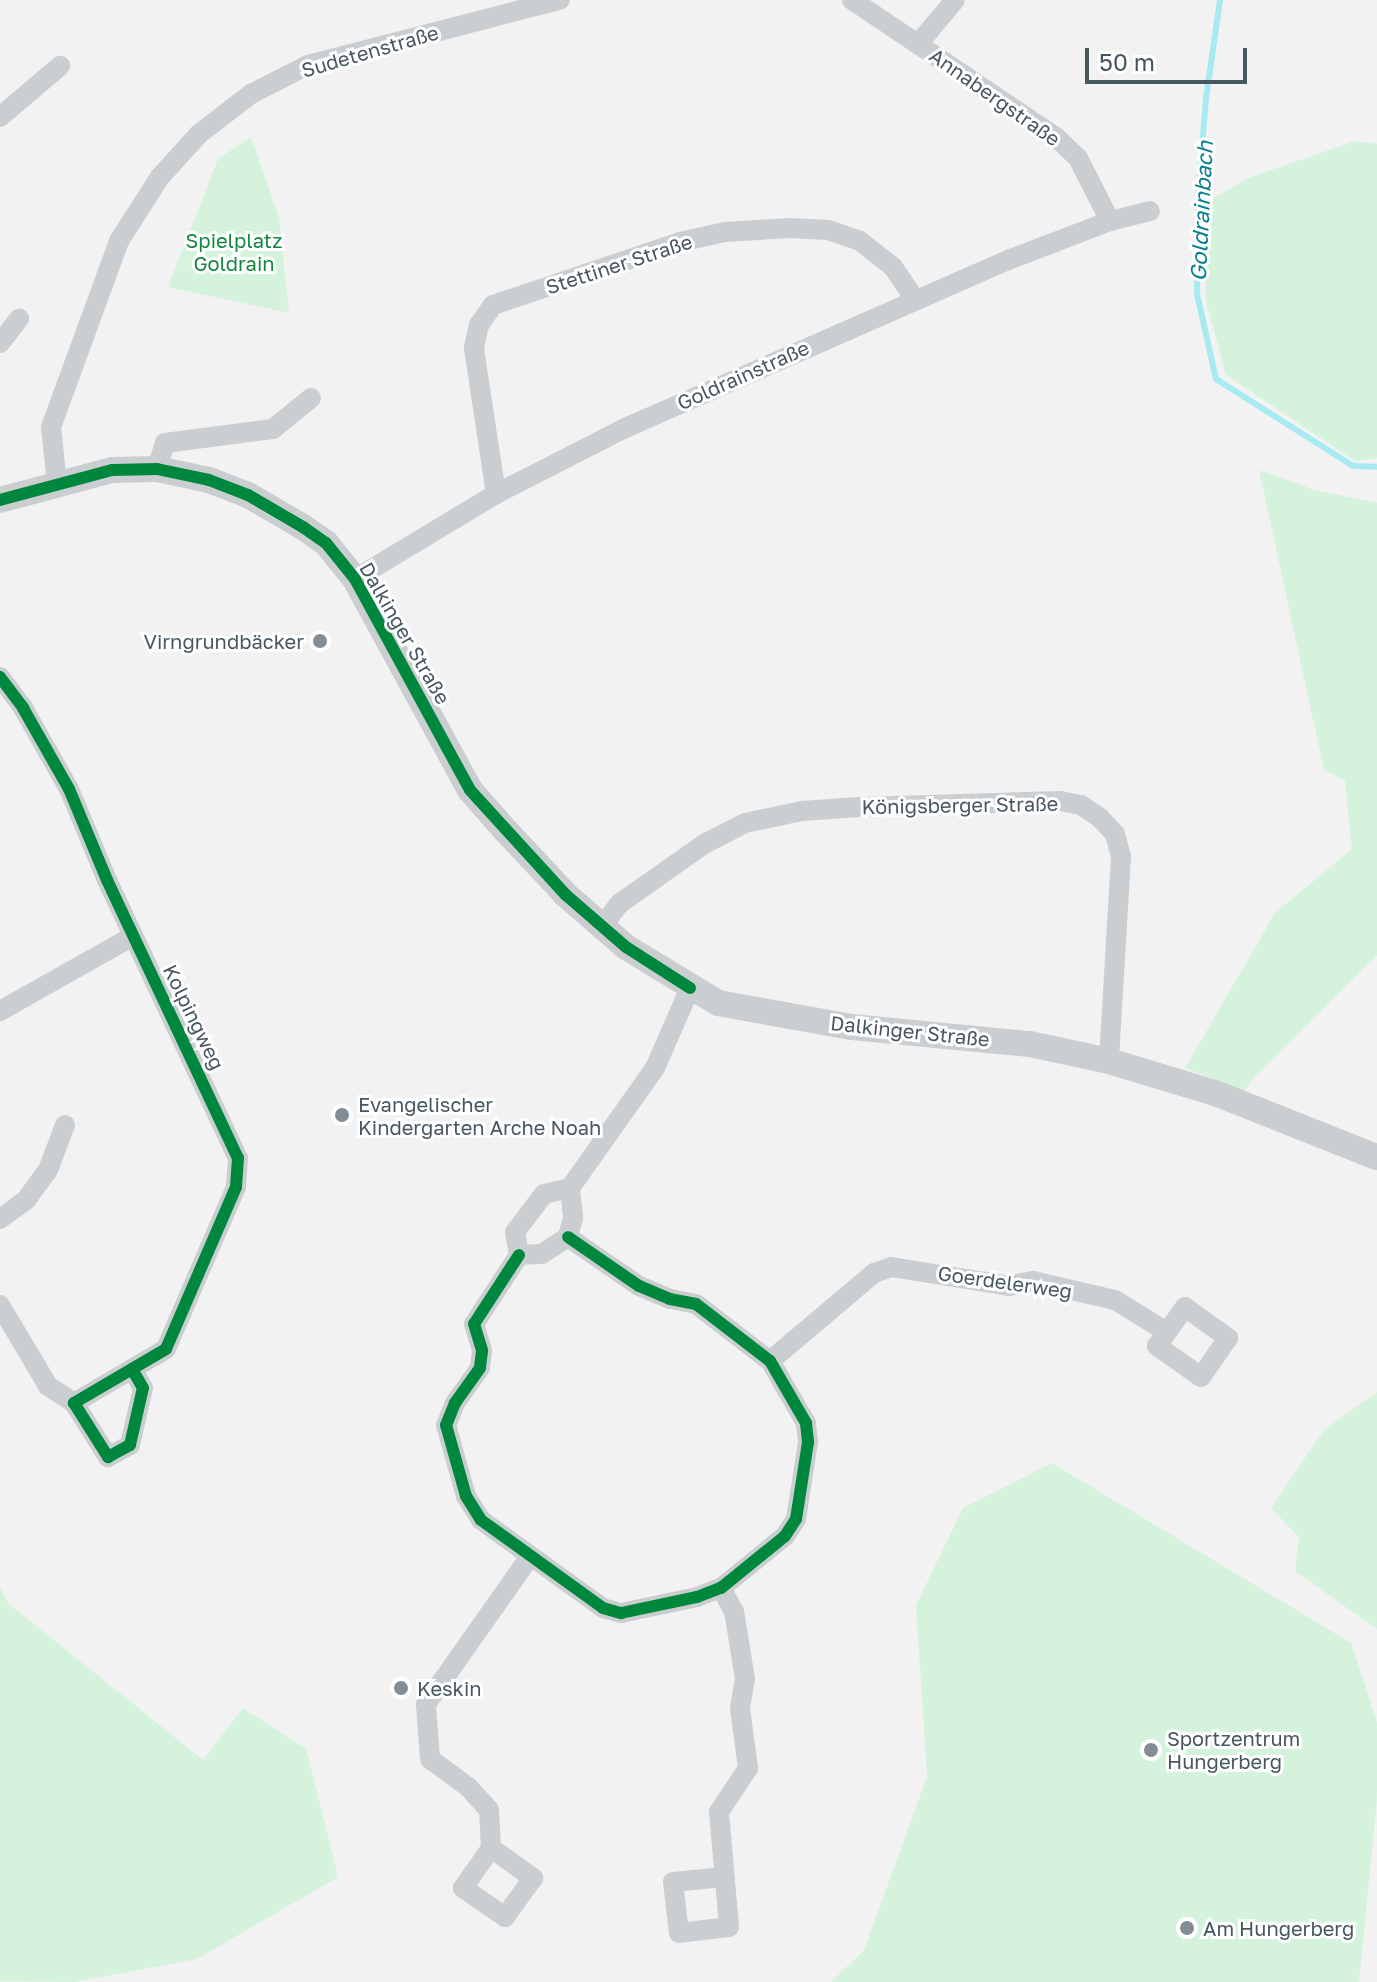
<!DOCTYPE html>
<meta charset="utf-8">
<style>
body{margin:0}
#map{position:relative;width:1377px;height:1982px;overflow:hidden;background:#f2f2f2;font-family:"Golos Text",sans-serif}
div>[style]{position:absolute}
.green>*{inset:0;background:#d5f2dd}
.stream>*{height:6px;margin:-3px;padding:0 3px;transform-origin:3px;border-radius:3px;background:#a8eaf2}
.minor>*{height:20px;margin:-10px;padding:0 10px;transform-origin:10px;border-radius:10px;background:#cbced1}
.tertiary>*{height:26px;margin:-13px;padding:0 13px;transform-origin:13px;border-radius:13px;background:#cbced1}
.cycleway>*{height:12px;margin:-6px;padding:0 6px;transform-origin:6px;border-radius:6px;background:#00873e}
.dots>*{width:22px;height:22px;translate:-50% -50%;box-sizing:border-box;border:4px solid #fff;border-radius:50%}
span{translate:-50% -50%;white-space:nowrap;text-align:center;line-height:1.15;-webkit-text-stroke:6px #fff;paint-order:stroke}
.street-label{font-size:20px;color:#475760}
.park-label{font-size:20px;color:#128740}
.poi-label{font-size:20px;color:#475760}
.right{translate:-100% -50%;text-align:right}
.left{translate:0 -50%;text-align:left}
.water-label{font-size:22px;color:#07808e;font-style:italic}
.scale{position:absolute;left:1085px;top:48px;width:162px;height:36px;box-sizing:border-box;border:4px solid #475760;border-top:0;padding-left:10px;font-size:24px;line-height:28px;white-space:nowrap;color:#475760;-webkit-text-stroke:6px #fff;paint-order:stroke}
</style>
<div id="map">
<div class="green">
<i style="clip-path:polygon(251px 137px,279px 217px,289px 313px,168px 287px,218px 159px)"></i>
<i style="clip-path:polygon(1355px 141px,1377px 144px,1377px 458px,1355px 461px,1226px 375px,1205px 298px,1208px 201px,1251px 177px)"></i>
<i style="clip-path:polygon(1259px 470px,1315px 490px,1377px 503px,1377px 955px,1254px 1077px,1244px 1091px,1185px 1068px,1275px 913px,1352px 849px,1345px 781px,1324px 770px)"></i>
<i style="clip-path:polygon(1377px 1392px,1377px 1629px,1295px 1571px,1299px 1537px,1271px 1508px,1324px 1430px)"></i>
<i style="clip-path:polygon(1052px 1463px,1351px 1643px,1377px 1722px,1377px 1799px,1359px 1982px,831px 1982px,864px 1950px,927px 1777px,916px 1605px,963px 1508px)"></i>
<i style="clip-path:polygon(0 1588px,9px 1604px,203px 1760px,243px 1708px,306px 1749px,338px 1877px,197px 1959px,74px 1982px,0 1981px)"></i>
</div>
<div class="stream">
<i style="left:1220px;top:0;width:99px;rotate:98.1deg"></i>
<i style="left:1206px;top:98px;width:99px;rotate:94.6deg"></i>
<i style="left:1198px;top:197px;width:97px;rotate:90.6deg"></i>
<i style="left:1197px;top:294px;width:87px;rotate:77.4deg"></i>
<i style="left:1216px;top:379px;width:162px;rotate:32.4deg"></i>
<i style="left:1353px;top:466px;width:24px;rotate:2deg"></i>
</div>
<div class="minor">
<i style="left:852px;top:0;width:247px;rotate:33.9deg"></i>
<i style="left:1057px;top:138px;width:29px;rotate:44deg"></i>
<i style="left:1078px;top:158px;width:71px;rotate:63.1deg"></i>
<i style="left:918px;top:44px;width:57px;rotate:-49.9deg"></i>
<i style="left:0;top:117px;width:79px;rotate:-40.4deg"></i>
<i style="left:0;top:343px;width:31px;rotate:-52deg"></i>
<i style="left:157px;top:469px;width:27px;rotate:-73deg"></i>
<i style="left:165px;top:443px;width:109px;rotate:-7.4deg"></i>
<i style="left:273px;top:429px;width:49px;rotate:-39.2deg"></i>
<i style="left:57px;top:484px;width:57px;rotate:-96deg"></i>
<i style="left:51px;top:427px;width:198px;rotate:-69.9deg"></i>
<i style="left:119px;top:241px;width:76px;rotate:-57.4deg"></i>
<i style="left:160px;top:177px;width:58px;rotate:-47.8deg"></i>
<i style="left:199px;top:134px;width:66px;rotate:-37.6deg"></i>
<i style="left:251px;top:94px;width:64px;rotate:-27deg"></i>
<i style="left:308px;top:65px;width:260px;rotate:-14.5deg"></i>
<i style="left:496px;top:494px;width:148px;rotate:-98.6deg"></i>
<i style="left:474px;top:348px;width:24px;rotate:-78deg"></i>
<i style="left:479px;top:325px;width:24px;rotate:-55deg"></i>
<i style="left:493px;top:305px;width:197px;rotate:-18.6deg"></i>
<i style="left:680px;top:242px;width:46px;rotate:-12.5deg"></i>
<i style="left:725px;top:232px;width:65px;rotate:-3.5deg"></i>
<i style="left:790px;top:228px;width:38px;rotate:3deg"></i>
<i style="left:828px;top:230px;width:34px;rotate:19deg"></i>
<i style="left:860px;top:241px;width:42px;rotate:38.2deg"></i>
<i style="left:893px;top:267px;width:40px;rotate:56deg"></i>
<i style="left:355px;top:579px;width:165px;rotate:-31.1deg"></i>
<i style="left:496px;top:494px;width:143px;rotate:-27.1deg"></i>
<i style="left:623px;top:429px;width:424px;rotate:-23.7deg"></i>
<i style="left:1011px;top:259px;width:106px;rotate:-21deg"></i>
<i style="left:1110px;top:221px;width:41px;rotate:-14deg"></i>
<i style="left:0;top:677px;width:39px;rotate:53deg"></i>
<i style="left:23px;top:708px;width:93px;rotate:60.4deg"></i>
<i style="left:69px;top:789px;width:99px;rotate:67.3deg"></i>
<i style="left:107px;top:880px;width:307px;rotate:64.8deg"></i>
<i style="left:238px;top:1158px;width:29px;rotate:94deg"></i>
<i style="left:236px;top:1187px;width:176px;rotate:113.4deg"></i>
<i style="left:166px;top:1349px;width:107px;rotate:149.6deg"></i>
<i style="left:74px;top:1403px;width:64px;rotate:57.8deg"></i>
<i style="left:108px;top:1457px;width:25px;rotate:-29deg"></i>
<i style="left:130px;top:1445px;width:58px;rotate:-77.2deg"></i>
<i style="left:143px;top:1388px;width:22px;rotate:-120deg"></i>
<i style="left:602px;top:926px;width:28px;rotate:-52deg"></i>
<i style="left:619px;top:904px;width:104px;rotate:-35.2deg"></i>
<i style="left:704px;top:844px;width:46px;rotate:-27.1deg"></i>
<i style="left:745px;top:823px;width:58px;rotate:-11.9deg"></i>
<i style="left:802px;top:811px;width:58px;rotate:-3.9deg"></i>
<i style="left:860px;top:807px;width:200px;rotate:-1.7deg"></i>
<i style="left:1060px;top:801px;width:21px;rotate:11deg"></i>
<i style="left:1081px;top:805px;width:23px;rotate:34deg"></i>
<i style="left:1100px;top:818px;width:22px;rotate:47deg"></i>
<i style="left:1115px;top:834px;width:24px;rotate:75deg"></i>
<i style="left:1121px;top:857px;width:204px;rotate:93.4deg"></i>
<i style="left:0;top:1011px;width:153px;rotate:-29.4deg"></i>
<i style="left:570px;top:1188px;width:147px;rotate:-54.7deg"></i>
<i style="left:655px;top:1068px;width:87px;rotate:-66.4deg"></i>
<i style="left:570px;top:1188px;width:30px;rotate:84deg"></i>
<i style="left:573px;top:1218px;width:20px;rotate:105deg"></i>
<i style="left:568px;top:1237px;width:31px;rotate:147deg"></i>
<i style="left:542px;top:1254px;width:23px;rotate:178deg"></i>
<i style="left:519px;top:1255px;width:23px;rotate:-100deg"></i>
<i style="left:515px;top:1232px;width:48px;rotate:-52.7deg"></i>
<i style="left:544px;top:1194px;width:27px;rotate:-13deg"></i>
<i style="left:0;top:1219px;width:32px;rotate:-36deg"></i>
<i style="left:26px;top:1200px;width:37px;rotate:-54deg"></i>
<i style="left:48px;top:1170px;width:48px;rotate:-69.3deg"></i>
<i style="left:519px;top:1255px;width:82px;rotate:123.1deg"></i>
<i style="left:474px;top:1324px;width:28px;rotate:73deg"></i>
<i style="left:482px;top:1351px;width:17px;rotate:97deg"></i>
<i style="left:480px;top:1368px;width:43px;rotate:125.5deg"></i>
<i style="left:455px;top:1403px;width:24px;rotate:112deg"></i>
<i style="left:446px;top:1425px;width:74px;rotate:74.3deg"></i>
<i style="left:466px;top:1496px;width:28px;rotate:58deg"></i>
<i style="left:481px;top:1520px;width:150px;rotate:35.8deg"></i>
<i style="left:603px;top:1608px;width:19px;rotate:16deg"></i>
<i style="left:621px;top:1613px;width:78px;rotate:-11.9deg"></i>
<i style="left:697px;top:1597px;width:26px;rotate:-21deg"></i>
<i style="left:721px;top:1588px;width:82px;rotate:-39.1deg"></i>
<i style="left:785px;top:1536px;width:20px;rotate:-57deg"></i>
<i style="left:796px;top:1519px;width:78px;rotate:-81.1deg"></i>
<i style="left:808px;top:1442px;width:19px;rotate:-96deg"></i>
<i style="left:806px;top:1423px;width:72px;rotate:-120.1deg"></i>
<i style="left:770px;top:1361px;width:93px;rotate:-142.4deg"></i>
<i style="left:696px;top:1304px;width:26px;rotate:-169deg"></i>
<i style="left:670px;top:1299px;width:34px;rotate:-157deg"></i>
<i style="left:639px;top:1286px;width:86px;rotate:-145.4deg"></i>
<i style="left:0;top:1305px;width:94px;rotate:59.3deg"></i>
<i style="left:48px;top:1386px;width:31px;rotate:33deg"></i>
<i style="left:1185px;top:1307px;width:53px;rotate:35.8deg"></i>
<i style="left:1228px;top:1338px;width:47px;rotate:124.7deg"></i>
<i style="left:1201px;top:1377px;width:54px;rotate:-144.8deg"></i>
<i style="left:1157px;top:1346px;width:48px;rotate:-54.3deg"></i>
<i style="left:770px;top:1361px;width:136px;rotate:-40.2deg"></i>
<i style="left:874px;top:1273px;width:18px;rotate:-19deg"></i>
<i style="left:891px;top:1267px;width:120px;rotate:9.1deg"></i>
<i style="left:1009px;top:1286px;width:25px;rotate:-12deg"></i>
<i style="left:1033px;top:1281px;width:84px;rotate:13deg"></i>
<i style="left:1115px;top:1300px;width:61px;rotate:31.6deg"></i>
<i style="left:721px;top:1588px;width:26px;rotate:61deg"></i>
<i style="left:734px;top:1611px;width:69px;rotate:80.8deg"></i>
<i style="left:745px;top:1679px;width:29px;rotate:100deg"></i>
<i style="left:740px;top:1708px;width:61px;rotate:82.4deg"></i>
<i style="left:748px;top:1768px;width:53px;rotate:123.4deg"></i>
<i style="left:719px;top:1812px;width:115px;rotate:85deg"></i>
<i style="left:729px;top:1927px;width:50px;rotate:173.2deg"></i>
<i style="left:679px;top:1933px;width:51px;rotate:-96.7deg"></i>
<i style="left:673px;top:1882px;width:51px;rotate:-5.6deg"></i>
<i style="left:491px;top:1848px;width:52px;rotate:35.5deg"></i>
<i style="left:533px;top:1878px;width:48px;rotate:125.7deg"></i>
<i style="left:505px;top:1917px;width:51px;rotate:-145.4deg"></i>
<i style="left:463px;top:1888px;width:49px;rotate:-55deg"></i>
<i style="left:491px;top:1848px;width:38px;rotate:-93deg"></i>
<i style="left:489px;top:1810px;width:31px;rotate:-132deg"></i>
<i style="left:468px;top:1787px;width:47px;rotate:-143.6deg"></i>
<i style="left:430px;top:1759px;width:55px;rotate:-94.2deg"></i>
<i style="left:426px;top:1704px;width:179px;rotate:-54.8deg"></i>
</div>
<div class="tertiary">
<i style="left:0;top:500px;width:116px;rotate:-15deg"></i>
<i style="left:112px;top:470px;width:45px;rotate:-1.3deg"></i>
<i style="left:157px;top:469px;width:53px;rotate:11.9deg"></i>
<i style="left:209px;top:480px;width:42px;rotate:21deg"></i>
<i style="left:248px;top:495px;width:64px;rotate:30.2deg"></i>
<i style="left:303px;top:527px;width:28px;rotate:35deg"></i>
<i style="left:326px;top:543px;width:46px;rotate:51.1deg"></i>
<i style="left:355px;top:579px;width:240px;rotate:61.4deg"></i>
<i style="left:470px;top:790px;width:55px;rotate:48.7deg"></i>
<i style="left:506px;top:831px;width:88px;rotate:46.8deg"></i>
<i style="left:566px;top:895px;width:79px;rotate:40.9deg"></i>
<i style="left:626px;top:947px;width:108px;rotate:31.3deg"></i>
<i style="left:718px;top:1003px;width:136px;rotate:10.2deg"></i>
<i style="left:852px;top:1027px;width:179px;rotate:5.5deg"></i>
<i style="left:1030px;top:1044px;width:81px;rotate:12.1deg"></i>
<i style="left:1109px;top:1061px;width:111px;rotate:16.8deg"></i>
<i style="left:1215px;top:1093px;width:174px;rotate:21.6deg"></i>
</div>
<div class="cycleway">
<i style="left:0;top:500px;width:116px;rotate:-15deg"></i>
<i style="left:112px;top:470px;width:45px;rotate:-1.3deg"></i>
<i style="left:157px;top:469px;width:53px;rotate:11.9deg"></i>
<i style="left:209px;top:480px;width:42px;rotate:21deg"></i>
<i style="left:248px;top:495px;width:64px;rotate:30.2deg"></i>
<i style="left:303px;top:527px;width:28px;rotate:35deg"></i>
<i style="left:326px;top:543px;width:46px;rotate:51.1deg"></i>
<i style="left:355px;top:579px;width:240px;rotate:61.4deg"></i>
<i style="left:470px;top:790px;width:142px;rotate:47.6deg"></i>
<i style="left:566px;top:895px;width:79px;rotate:40.9deg"></i>
<i style="left:626px;top:947px;width:76px;rotate:32.6deg"></i>
<i style="left:0;top:677px;width:39px;rotate:53deg"></i>
<i style="left:23px;top:708px;width:93px;rotate:60.4deg"></i>
<i style="left:69px;top:789px;width:99px;rotate:67.3deg"></i>
<i style="left:107px;top:880px;width:307px;rotate:64.8deg"></i>
<i style="left:238px;top:1158px;width:29px;rotate:94deg"></i>
<i style="left:236px;top:1187px;width:176px;rotate:113.4deg"></i>
<i style="left:166px;top:1349px;width:107px;rotate:149.6deg"></i>
<i style="left:74px;top:1403px;width:64px;rotate:57.8deg"></i>
<i style="left:108px;top:1457px;width:25px;rotate:-29deg"></i>
<i style="left:130px;top:1445px;width:58px;rotate:-77.2deg"></i>
<i style="left:143px;top:1388px;width:22px;rotate:-120deg"></i>
<i style="left:519px;top:1255px;width:82px;rotate:123.1deg"></i>
<i style="left:474px;top:1324px;width:28px;rotate:73deg"></i>
<i style="left:482px;top:1351px;width:17px;rotate:97deg"></i>
<i style="left:480px;top:1368px;width:43px;rotate:125.5deg"></i>
<i style="left:455px;top:1403px;width:24px;rotate:112deg"></i>
<i style="left:446px;top:1425px;width:74px;rotate:74.3deg"></i>
<i style="left:466px;top:1496px;width:28px;rotate:58deg"></i>
<i style="left:481px;top:1520px;width:150px;rotate:35.8deg"></i>
<i style="left:603px;top:1608px;width:19px;rotate:16deg"></i>
<i style="left:621px;top:1613px;width:78px;rotate:-11.9deg"></i>
<i style="left:697px;top:1597px;width:26px;rotate:-21deg"></i>
<i style="left:721px;top:1588px;width:82px;rotate:-39.1deg"></i>
<i style="left:785px;top:1536px;width:20px;rotate:-57deg"></i>
<i style="left:796px;top:1519px;width:78px;rotate:-81.1deg"></i>
<i style="left:808px;top:1442px;width:19px;rotate:-96deg"></i>
<i style="left:806px;top:1423px;width:72px;rotate:-120.1deg"></i>
<i style="left:770px;top:1361px;width:93px;rotate:-142.4deg"></i>
<i style="left:696px;top:1304px;width:26px;rotate:-169deg"></i>
<i style="left:670px;top:1299px;width:34px;rotate:-157deg"></i>
<i style="left:639px;top:1286px;width:86px;rotate:-145.4deg"></i>
</div>
<div class="dots">
<i style="left:320px;top:641px;background:#838d93"></i>
<i style="left:342px;top:1115px;background:#838d93"></i>
<i style="left:401px;top:1688px;background:#838d93"></i>
<i style="left:1151px;top:1750px;background:#838d93"></i>
<i style="left:1187px;top:1928px;background:#838d93"></i>
</div>
<div class="street-label">
<span style="left:370px;top:51px;rotate:-16deg">Sudetenstraße</span>
<span style="left:995px;top:97px;rotate:35deg">Annabergstraße</span>
<span style="left:619px;top:264px;rotate:-18deg">Stettiner Straße</span>
<span style="left:743px;top:375px;rotate:-24deg">Goldrainstraße</span>
<span style="left:405px;top:633px;rotate:60deg">Dalkinger Straße</span>
<span style="left:960px;top:805px;rotate:-1deg">Königsberger Straße</span>
<span style="left:194px;top:1017px;rotate:64deg">Kolpingweg</span>
<span style="left:910px;top:1031px;rotate:6deg">Dalkinger Straße</span>
<span style="left:1005px;top:1282px;rotate:8deg">Goerdelerweg</span>
</div>
<div class="park-label">
<span style="left:234px;top:252px">Spielplatz<br>Goldrain</span>
</div>
<div class="poi-label">
<span class="right" style="left:304px;top:641px">Virngrundbäcker</span>
<span class="left" style="left:358px;top:1116px">Evangelischer<br>Kindergarten Arche Noah</span>
<span class="left" style="left:417px;top:1688px">Keskin</span>
<span class="left" style="left:1167px;top:1750px">Sportzentrum<br>Hungerberg</span>
<span class="left" style="left:1203px;top:1928px">Am Hungerberg</span>
</div>
<div class="water-label">
<span style="left:1201px;top:211px;rotate:-87deg">Goldrainbach</span>
</div>
<div class="scale">50 m</div>
</div>
